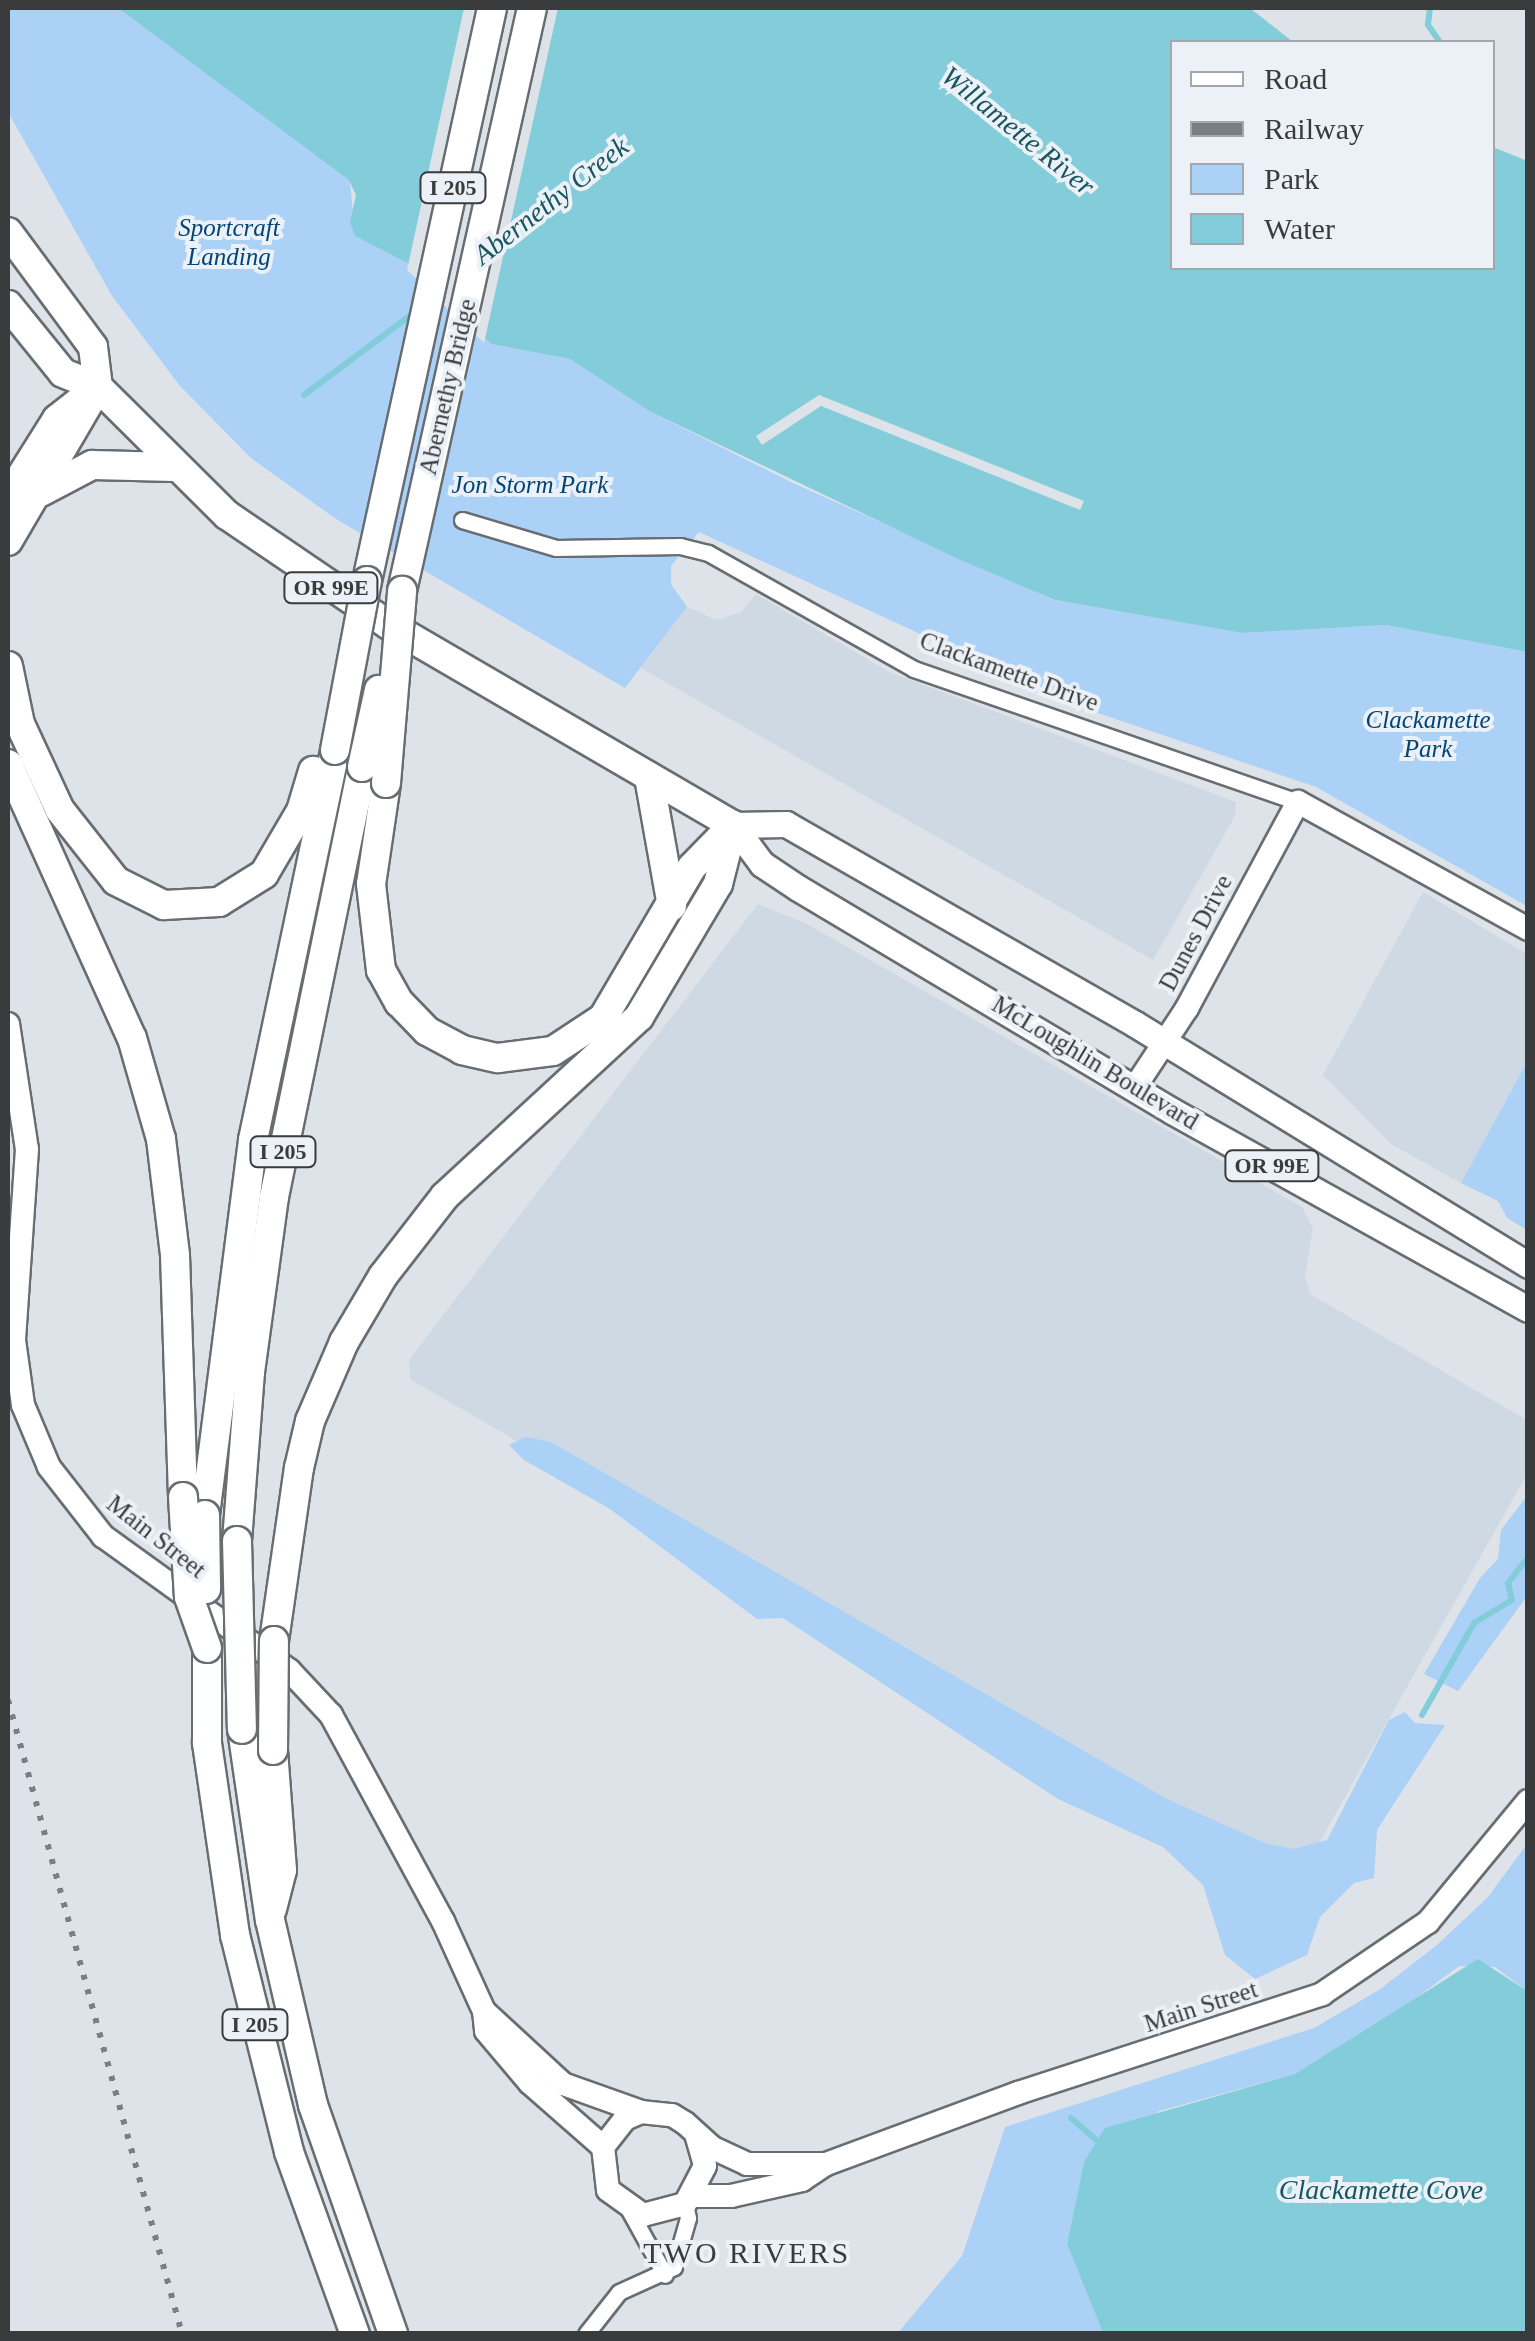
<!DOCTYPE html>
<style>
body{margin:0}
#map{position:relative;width:1535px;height:2341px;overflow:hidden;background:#dee3e9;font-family:"Times New Roman",serif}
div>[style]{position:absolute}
.built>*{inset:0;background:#ced9e4}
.green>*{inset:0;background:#abd1f6}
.water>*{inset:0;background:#83ccda}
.pier>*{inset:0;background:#dee3e9}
.stream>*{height:6px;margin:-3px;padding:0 3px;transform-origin:3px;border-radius:3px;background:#83ccda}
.roads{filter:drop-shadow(2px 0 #686d72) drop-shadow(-2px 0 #686d72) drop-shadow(0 2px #686d72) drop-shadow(0 -2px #686d72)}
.street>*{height:15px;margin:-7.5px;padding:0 7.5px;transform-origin:7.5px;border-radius:7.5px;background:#fff}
.secondary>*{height:22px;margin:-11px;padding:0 11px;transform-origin:11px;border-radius:11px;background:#fff}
.primary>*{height:25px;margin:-12.5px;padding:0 12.5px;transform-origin:12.5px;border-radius:12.5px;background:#fff}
.highway>*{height:28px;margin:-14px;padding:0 14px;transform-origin:14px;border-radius:14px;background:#fff}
.rail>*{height:6px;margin-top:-3px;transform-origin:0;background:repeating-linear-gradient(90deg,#7b7e82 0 5px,transparent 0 15px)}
.bridges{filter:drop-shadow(2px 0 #686d72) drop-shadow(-2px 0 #686d72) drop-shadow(0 2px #686d72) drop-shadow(0 -2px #686d72)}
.highway-bridge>*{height:28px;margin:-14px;padding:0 14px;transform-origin:14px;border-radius:14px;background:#fff}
span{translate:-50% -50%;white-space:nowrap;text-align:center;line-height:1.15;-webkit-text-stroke:8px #ebf1f6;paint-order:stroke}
.shield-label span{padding:2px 8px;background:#ebf1f6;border:2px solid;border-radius:8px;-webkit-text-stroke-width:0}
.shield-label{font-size:22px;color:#393b3d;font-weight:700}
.park-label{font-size:25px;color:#004578;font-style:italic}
.street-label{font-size:25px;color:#393b3d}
.water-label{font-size:28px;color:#175660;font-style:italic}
.quarter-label{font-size:30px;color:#393b3d;letter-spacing:2.5px}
.frame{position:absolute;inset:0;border:10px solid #393b3d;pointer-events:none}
.legend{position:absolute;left:1170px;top:40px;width:325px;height:230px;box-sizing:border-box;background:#ebf1f6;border:2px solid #a4a8ac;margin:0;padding:12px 18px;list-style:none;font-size:30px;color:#393b3d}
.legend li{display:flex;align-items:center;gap:20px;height:50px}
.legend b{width:50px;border:2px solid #a4a8ac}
</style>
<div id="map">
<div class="built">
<i style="clip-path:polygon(756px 594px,889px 672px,1236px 802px,1235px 816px,1153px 960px,641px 668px,687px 607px,717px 620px,741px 612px)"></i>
<i style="clip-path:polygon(1423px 892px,1527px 954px,1527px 1062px,1461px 1183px,1391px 1144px,1323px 1075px)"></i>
<i style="clip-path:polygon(758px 904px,807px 924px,1302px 1207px,1313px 1228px,1305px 1276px,1310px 1294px,1527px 1420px,1527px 1474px,1292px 1891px,410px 1379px,409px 1360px)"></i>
</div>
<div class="green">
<i style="clip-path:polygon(8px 8px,118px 8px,350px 180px,355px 236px,407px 263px,491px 344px,570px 359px,649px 411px,791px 482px,1054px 600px,1242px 633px,1386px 625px,1527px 652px,1527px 906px,1316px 787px,995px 678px,981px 662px,699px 532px,671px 566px,671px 584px,687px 607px,625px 688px,336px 519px,251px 458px,180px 386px,112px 296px,8px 112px)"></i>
<i style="clip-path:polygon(1527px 1062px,1527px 1230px,1507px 1218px,1498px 1201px,1461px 1183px)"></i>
<i style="clip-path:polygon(526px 1437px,551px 1442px,1167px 1799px,1265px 1843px,1294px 1849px,1327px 1840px,1389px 1720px,1405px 1712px,1415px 1723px,1445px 1725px,1377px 1830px,1374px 1878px,1354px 1883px,1320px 1917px,1307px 1955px,1255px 1979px,1225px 1955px,1203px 1885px,1163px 1847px,1058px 1799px,783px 1618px,757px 1619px,610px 1509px,524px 1460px,509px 1445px)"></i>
<i style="clip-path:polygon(1527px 1496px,1527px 1596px,1458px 1691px,1424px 1674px,1480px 1578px,1498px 1559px,1501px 1530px)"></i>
<i style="clip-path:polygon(1527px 1844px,1527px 1991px,1495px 1967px,1459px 1966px,1369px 2033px,1295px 2074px,1159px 2111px,1084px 2162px,1067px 2244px,1103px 2333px,897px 2334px,962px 2256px,1005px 2127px,1314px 2028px,1379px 1990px,1437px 1945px,1488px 1897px)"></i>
</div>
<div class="water">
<i style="clip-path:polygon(118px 8px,1250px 8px,1293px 42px,1172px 42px,1172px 268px,1492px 268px,1493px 147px,1527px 161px,1527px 652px,1386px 625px,1242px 633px,1055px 600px,956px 558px,649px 411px,570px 359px,491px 344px,407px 263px,355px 236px,350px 222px,356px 195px,349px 180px)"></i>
<i style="clip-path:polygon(1478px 1959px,1527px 1991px,1527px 2333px,1103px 2333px,1067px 2244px,1084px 2162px,1105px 2128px,1295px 2074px)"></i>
</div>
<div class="pier">
<i style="clip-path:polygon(464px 8px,558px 8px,484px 343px,407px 270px)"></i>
<i style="clip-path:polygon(819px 395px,1084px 501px,1080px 510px,821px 406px,762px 445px,756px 436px)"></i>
</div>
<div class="stream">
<i style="left:1430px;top:8px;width:17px;rotate:97deg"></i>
<i style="left:1428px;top:25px;width:21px;rotate:55deg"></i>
<i style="left:304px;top:395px;width:139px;rotate:-36.8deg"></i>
<i style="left:1422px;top:1715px;width:106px;rotate:-60.5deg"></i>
<i style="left:1474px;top:1623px;width:44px;rotate:-31.2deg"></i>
<i style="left:1512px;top:1600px;width:17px;rotate:-103deg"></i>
<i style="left:1508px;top:1583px;width:33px;rotate:-52deg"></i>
<i style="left:1071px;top:2118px;width:35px;rotate:41deg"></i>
</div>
<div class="roads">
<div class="street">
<i style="left:462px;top:520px;width:98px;rotate:16.6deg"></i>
<i style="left:556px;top:548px;width:124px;rotate:-0.9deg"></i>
<i style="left:680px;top:546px;width:29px;rotate:14deg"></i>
<i style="left:708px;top:553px;width:236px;rotate:29.4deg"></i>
<i style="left:914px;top:669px;width:406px;rotate:19.1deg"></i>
<i style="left:629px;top:2210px;width:74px;rotate:61deg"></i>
<i style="left:586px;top:2334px;width:53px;rotate:-51.8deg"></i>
<i style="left:619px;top:2292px;width:60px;rotate:-24.4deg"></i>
<i style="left:674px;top:2267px;width:51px;rotate:-74.1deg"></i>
<i style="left:688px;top:2218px;width:14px;rotate:-102deg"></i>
</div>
<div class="secondary">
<i style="left:8px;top:1024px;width:126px;rotate:81.4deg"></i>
<i style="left:27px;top:1149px;width:191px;rotate:93.9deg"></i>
<i style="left:14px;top:1340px;width:66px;rotate:82.1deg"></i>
<i style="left:23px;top:1405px;width:67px;rotate:67.2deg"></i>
<i style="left:49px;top:1467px;width:88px;rotate:52deg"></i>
<i style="left:103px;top:1536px;width:229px;rotate:35.8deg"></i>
<i style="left:289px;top:1670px;width:62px;rotate:47deg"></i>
<i style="left:331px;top:1715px;width:234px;rotate:61.5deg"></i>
<i style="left:443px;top:1921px;width:99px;rotate:65.5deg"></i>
<i style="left:484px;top:2011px;width:20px;rotate:84deg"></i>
<i style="left:486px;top:2031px;width:68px;rotate:49.8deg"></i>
<i style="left:530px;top:2083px;width:97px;rotate:41.2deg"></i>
<i style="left:1135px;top:1087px;width:95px;rotate:-56.6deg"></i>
<i style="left:1187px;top:1008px;width:234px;rotate:-61.7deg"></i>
<i style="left:1298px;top:802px;width:263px;rotate:28.9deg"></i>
<i style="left:484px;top:2011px;width:108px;rotate:42.7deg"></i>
<i style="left:563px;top:2084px;width:83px;rotate:19.7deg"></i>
<i style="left:696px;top:2134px;width:33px;rotate:74deg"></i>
<i style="left:705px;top:2166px;width:43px;rotate:117.8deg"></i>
<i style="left:685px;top:2204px;width:43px;rotate:165.3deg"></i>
<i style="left:643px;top:2215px;width:43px;rotate:-144.5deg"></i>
<i style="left:608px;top:2190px;width:43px;rotate:-96.6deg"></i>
<i style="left:603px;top:2147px;width:36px;rotate:-52deg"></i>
<i style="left:625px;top:2119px;width:17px;rotate:-24deg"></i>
<i style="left:641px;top:2112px;width:31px;rotate:6deg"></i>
<i style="left:672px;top:2115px;width:15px;rotate:32deg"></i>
<i style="left:685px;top:2123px;width:38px;rotate:42deg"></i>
<i style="left:713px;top:2148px;width:38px;rotate:25deg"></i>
<i style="left:747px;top:2164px;width:79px"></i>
<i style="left:693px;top:2196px;width:38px"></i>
<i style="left:731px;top:2196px;width:73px;rotate:-12.7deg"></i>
<i style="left:802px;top:2180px;width:29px;rotate:-34deg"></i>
<i style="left:826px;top:2164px;width:205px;rotate:-20.3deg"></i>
<i style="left:1018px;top:2093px;width:320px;rotate:-18deg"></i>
<i style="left:1322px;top:1994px;width:128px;rotate:-34.2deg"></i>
<i style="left:1428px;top:1922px;width:157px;rotate:-50.4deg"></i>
</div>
<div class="primary">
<i style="left:733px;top:825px;width:49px;rotate:53.4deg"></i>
<i style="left:762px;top:864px;width:43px;rotate:33.7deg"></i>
<i style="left:798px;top:888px;width:435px;rotate:30.8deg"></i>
<i style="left:1172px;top:1111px;width:407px;rotate:29.1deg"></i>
<i style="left:733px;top:825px;width:53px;rotate:-1.1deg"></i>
<i style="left:786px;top:824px;width:402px;rotate:29.8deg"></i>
<i style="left:1135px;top:1024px;width:461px;rotate:31.5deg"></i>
</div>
<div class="highway">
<i style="left:8px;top:232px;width:143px;rotate:53.5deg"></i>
<i style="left:93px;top:347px;width:40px;rotate:82.9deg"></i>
<i style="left:8px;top:305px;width:87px;rotate:51deg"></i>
<i style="left:63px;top:373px;width:38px;rotate:22deg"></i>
<i style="left:98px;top:387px;width:182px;rotate:44.8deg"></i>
<i style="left:227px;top:515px;width:196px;rotate:34.2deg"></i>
<i style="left:389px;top:625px;width:398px;rotate:30.2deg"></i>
<i style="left:41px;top:492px;width:58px;rotate:-27.9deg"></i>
<i style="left:92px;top:465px;width:82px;rotate:1.4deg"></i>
<i style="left:8px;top:497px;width:92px;rotate:-57.9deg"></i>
<i style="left:57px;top:419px;width:36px;rotate:-38deg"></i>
<i style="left:8px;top:541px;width:178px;rotate:-59.7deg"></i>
<i style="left:367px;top:581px;width:586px;rotate:-77.69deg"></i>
<i style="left:402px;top:591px;width:597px;rotate:-77.43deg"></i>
<i style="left:8px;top:666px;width:59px;rotate:78.3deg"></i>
<i style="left:20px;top:724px;width:95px;rotate:65.1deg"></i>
<i style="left:60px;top:810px;width:90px;rotate:51.7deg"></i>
<i style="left:116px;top:881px;width:54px;rotate:26.6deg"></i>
<i style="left:164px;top:905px;width:55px;rotate:-3.1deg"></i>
<i style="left:219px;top:902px;width:53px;rotate:-31.9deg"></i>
<i style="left:264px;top:874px;width:73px;rotate:-59.6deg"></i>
<i style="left:301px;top:811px;width:42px;rotate:-73.3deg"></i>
<i style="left:8px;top:764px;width:301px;rotate:65.7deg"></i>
<i style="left:132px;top:1038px;width:105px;rotate:74deg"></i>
<i style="left:161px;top:1139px;width:117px;rotate:83.1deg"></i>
<i style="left:175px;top:1255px;width:242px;rotate:88.1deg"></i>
<i style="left:649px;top:777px;width:131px;rotate:79.9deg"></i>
<i style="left:386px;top:783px;width:102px;rotate:98.4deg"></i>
<i style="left:371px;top:884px;width:87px;rotate:83.4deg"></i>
<i style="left:381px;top:970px;width:37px;rotate:61deg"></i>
<i style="left:399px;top:1002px;width:40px;rotate:46deg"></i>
<i style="left:427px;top:1031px;width:40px;rotate:28deg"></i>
<i style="left:462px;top:1050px;width:37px;rotate:13deg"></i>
<i style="left:498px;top:1058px;width:55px;rotate:-7.3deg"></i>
<i style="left:553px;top:1051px;width:60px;rotate:-33.4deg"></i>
<i style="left:603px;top:1018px;width:175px;rotate:-59.5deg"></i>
<i style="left:692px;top:867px;width:57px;rotate:-45.7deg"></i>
<i style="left:205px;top:1515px;width:378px;rotate:-82.7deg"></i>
<i style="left:253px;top:1140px;width:399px;rotate:-78.1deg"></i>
<i style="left:237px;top:1541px;width:169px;rotate:-85.6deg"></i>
<i style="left:250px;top:1372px;width:177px;rotate:-82.2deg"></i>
<i style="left:274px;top:1197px;width:439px;rotate:-78.4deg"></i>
<i style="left:274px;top:1641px;width:175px;rotate:-81.8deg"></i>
<i style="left:299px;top:1468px;width:48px;rotate:-76.8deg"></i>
<i style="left:310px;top:1421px;width:86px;rotate:-66.7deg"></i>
<i style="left:344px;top:1342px;width:77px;rotate:-59.4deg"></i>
<i style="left:383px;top:1276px;width:101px;rotate:-52.2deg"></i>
<i style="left:445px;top:1196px;width:264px;rotate:-42.7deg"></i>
<i style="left:639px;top:1017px;width:155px;rotate:-59.3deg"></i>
<i style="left:718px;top:884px;width:61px;rotate:-75.7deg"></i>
<i style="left:207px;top:1648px;width:95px;rotate:90deg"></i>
<i style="left:207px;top:1743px;width:194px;rotate:81.7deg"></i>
<i style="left:235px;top:1935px;width:224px;rotate:76deg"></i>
<i style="left:289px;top:2152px;width:194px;rotate:70.1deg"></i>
<i style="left:242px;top:1729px;width:193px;rotate:81.7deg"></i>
<i style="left:270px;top:1920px;width:190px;rotate:76.9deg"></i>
<i style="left:313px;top:2105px;width:243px;rotate:70.7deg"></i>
<i style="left:272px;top:1909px;width:40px;rotate:-75.6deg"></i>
<i style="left:282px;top:1870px;width:120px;rotate:-94.3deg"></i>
</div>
</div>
<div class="rail">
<i style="left:8px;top:1700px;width:657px;rotate:74.65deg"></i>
</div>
<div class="bridges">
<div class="highway-bridge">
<i style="left:335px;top:750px;width:172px;rotate:-79.3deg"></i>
<i style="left:362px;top:767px;width:79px;rotate:-77.6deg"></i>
<i style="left:386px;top:783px;width:193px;rotate:-85.2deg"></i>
<i style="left:183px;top:1497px;width:100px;rotate:86.6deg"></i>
<i style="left:189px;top:1597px;width:54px;rotate:70.6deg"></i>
<i style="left:205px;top:1515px;width:74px;rotate:89.2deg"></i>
<i style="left:237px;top:1541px;width:188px;rotate:88.5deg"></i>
<i style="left:273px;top:1750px;width:109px;rotate:-89.5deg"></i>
</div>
</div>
<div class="shield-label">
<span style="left:453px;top:188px">I 205</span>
<span style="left:331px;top:588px">OR 99E</span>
<span style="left:283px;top:1152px">I 205</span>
<span style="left:1272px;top:1166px">OR 99E</span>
<span style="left:255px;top:2025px">I 205</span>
</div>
<div class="park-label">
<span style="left:229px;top:243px">Sportcraft<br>Landing</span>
<span style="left:530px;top:485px">Jon Storm Park</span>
<span style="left:1428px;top:735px">Clackamette<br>Park</span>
</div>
<div class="street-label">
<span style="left:448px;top:387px;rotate:-77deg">Abernethy Bridge</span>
<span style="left:1009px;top:672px;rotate:20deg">Clackamette Drive</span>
<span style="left:1196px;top:933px;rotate:-62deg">Dunes Drive</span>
<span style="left:1095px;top:1063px;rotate:31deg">McLoughlin Boulevard</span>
<span style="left:156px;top:1537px;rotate:38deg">Main Street</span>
<span style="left:1201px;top:2007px;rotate:-18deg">Main Street</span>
</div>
<div class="water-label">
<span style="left:1018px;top:131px;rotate:39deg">Willamette River</span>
<span style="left:551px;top:201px;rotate:-38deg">Abernethy Creek</span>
<span style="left:1381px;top:2190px">Clackamette Cove</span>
</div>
<div class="quarter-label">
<span style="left:747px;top:2253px">TWO RIVERS</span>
</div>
<div class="frame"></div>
<ul class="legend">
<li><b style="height:12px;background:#fff"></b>Road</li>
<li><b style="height:12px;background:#7b7e82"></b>Railway</li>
<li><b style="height:28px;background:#abd1f6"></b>Park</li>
<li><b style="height:28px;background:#83ccda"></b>Water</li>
</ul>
</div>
